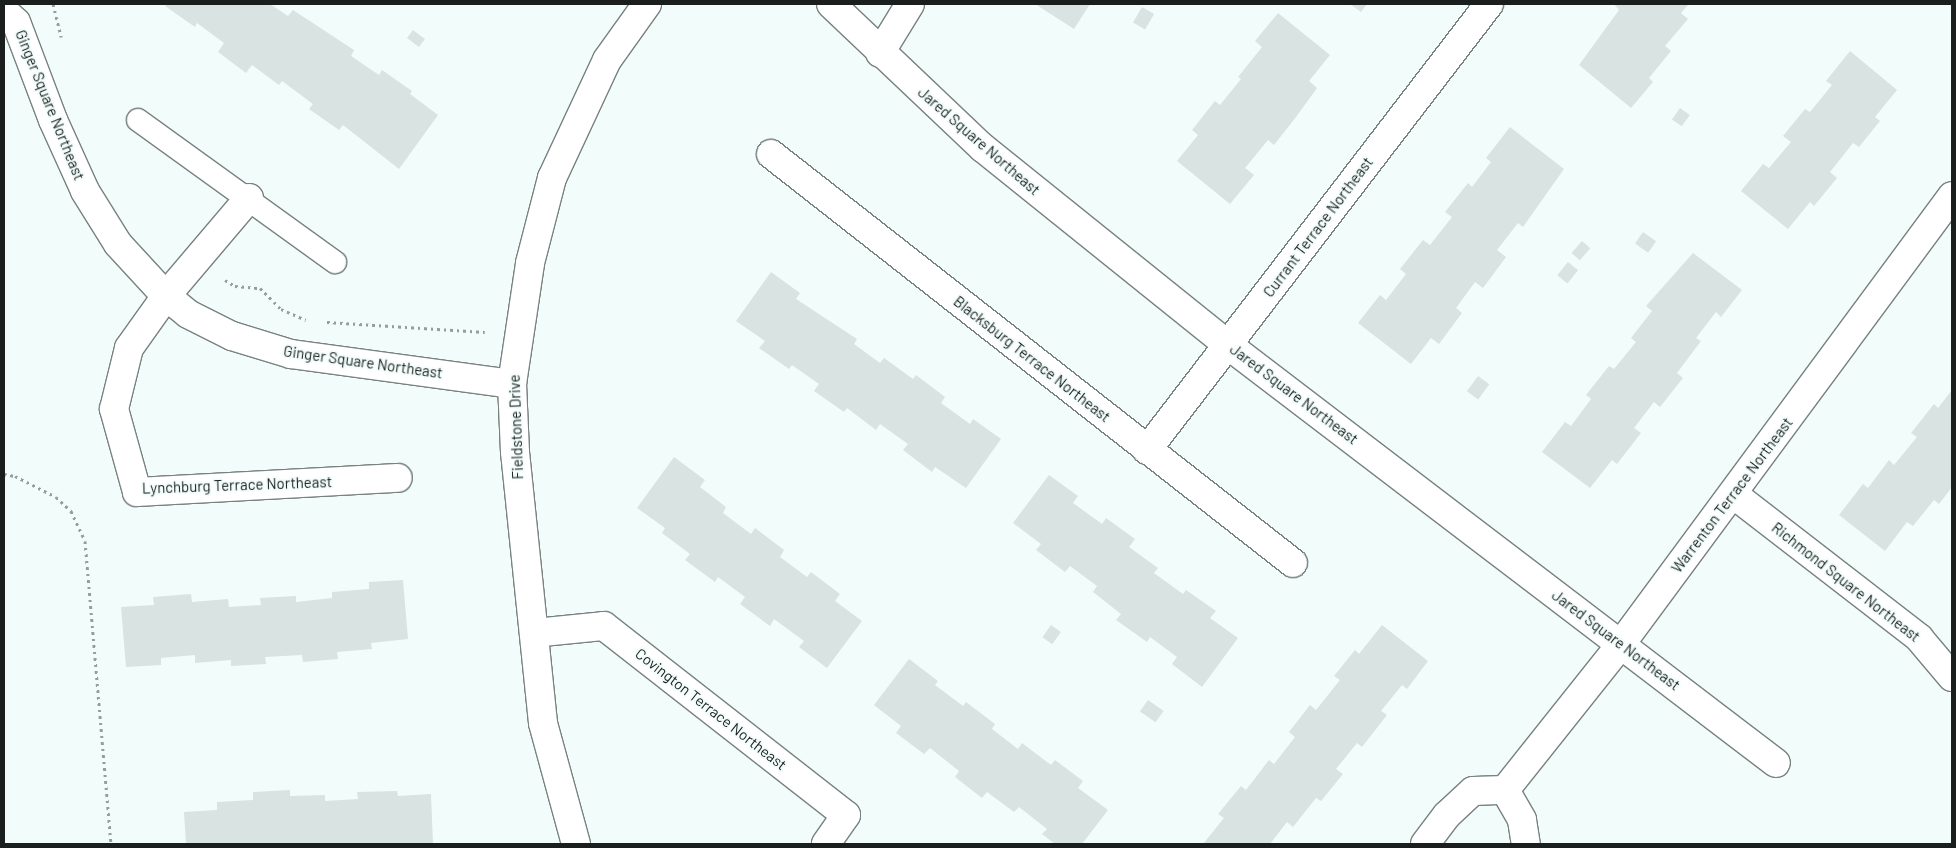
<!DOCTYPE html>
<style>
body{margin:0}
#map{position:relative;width:1956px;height:848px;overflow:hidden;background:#f2fdfb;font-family:Barlow,sans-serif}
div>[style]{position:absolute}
.building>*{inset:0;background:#d9e3e1;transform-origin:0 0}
.path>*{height:3px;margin-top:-1.5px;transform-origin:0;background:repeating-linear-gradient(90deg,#969e9c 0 2.5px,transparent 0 6.5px)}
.roads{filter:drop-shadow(1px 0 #788280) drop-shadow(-1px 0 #788280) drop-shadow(0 1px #788280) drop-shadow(0 -1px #788280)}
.lane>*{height:22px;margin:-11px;padding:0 11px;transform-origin:11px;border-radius:11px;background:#fff}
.street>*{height:28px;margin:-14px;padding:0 14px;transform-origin:14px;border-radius:14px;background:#fff}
span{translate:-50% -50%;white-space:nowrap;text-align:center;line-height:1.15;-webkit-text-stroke:4px #f2fdfb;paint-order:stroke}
.street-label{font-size:15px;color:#1a1e1d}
.frame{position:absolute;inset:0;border:5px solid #1a1e1d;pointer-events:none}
</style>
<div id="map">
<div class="building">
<i style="clip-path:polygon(167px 4px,270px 4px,288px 16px,293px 10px,354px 50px,351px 56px,379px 75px,382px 70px,412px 91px,410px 94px,438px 115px,399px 169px,343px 125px,339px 130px,309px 109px,313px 104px,282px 81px,279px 85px,252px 65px,246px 73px,218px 52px,224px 43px,197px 23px,195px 27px,165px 6px)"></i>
<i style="clip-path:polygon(1035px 4px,1090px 4px,1074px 29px)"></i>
<i style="clip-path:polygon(1350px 4px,1367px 4px,1361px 12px)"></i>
<i style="clip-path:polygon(1614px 4px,1689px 4px,1681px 13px,1688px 19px,1665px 46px,1671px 51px,1649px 78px,1653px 82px,1631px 108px,1579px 65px,1619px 10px)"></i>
<i style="left:1142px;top:7px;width:14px;height:18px;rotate:30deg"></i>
<i style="clip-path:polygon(1278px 13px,1330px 55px,1309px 81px,1317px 88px,1296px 117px,1274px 145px,1268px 140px,1245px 168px,1254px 175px,1230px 204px,1177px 161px,1198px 135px,1192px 130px,1215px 101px,1220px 105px,1241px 79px,1238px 77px,1262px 47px,1255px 41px)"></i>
<i style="left:413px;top:30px;width:15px;height:10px;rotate:37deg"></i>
<i style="clip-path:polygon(1850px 51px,1897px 90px,1875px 117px,1880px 121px,1859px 147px,1853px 143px,1830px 172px,1837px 178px,1814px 206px,1810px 202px,1788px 229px,1741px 191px,1763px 164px,1769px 168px,1791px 142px,1783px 136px,1805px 109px,1810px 112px,1832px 85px,1826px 81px)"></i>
<i style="left:1680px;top:108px;width:12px;height:14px;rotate:35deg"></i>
<i style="clip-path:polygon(1510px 127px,1564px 169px,1523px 227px,1518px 223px,1497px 250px,1506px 257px,1483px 288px,1475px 282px,1456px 308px,1462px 313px,1439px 344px,1431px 338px,1411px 364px,1358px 323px,1380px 295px,1386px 300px,1406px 274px,1400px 269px,1423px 240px,1430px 245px,1452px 217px,1445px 212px,1468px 183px,1472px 187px,1491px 162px,1486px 158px)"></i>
<i style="left:1643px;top:232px;width:16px;height:14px;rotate:35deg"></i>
<i style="left:1582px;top:241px;width:11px;height:16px;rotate:41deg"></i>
<i style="clip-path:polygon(1693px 253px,1742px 290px,1721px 317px,1716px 312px,1696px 338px,1701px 341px,1677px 373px,1683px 378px,1660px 407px,1654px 402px,1634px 428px,1641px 433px,1617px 464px,1612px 460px,1590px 488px,1542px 452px,1565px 422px,1571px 426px,1591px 399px,1586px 395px,1609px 366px,1614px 369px,1636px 342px,1631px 338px,1652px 311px,1646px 306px)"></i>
<i style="left:1568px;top:262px;width:13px;height:17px;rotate:39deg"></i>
<i style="clip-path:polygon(771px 272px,800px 293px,796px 299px,857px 339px,854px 344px,880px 363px,884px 358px,913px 379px,916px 375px,945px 397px,941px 403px,970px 424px,973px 419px,1001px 439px,966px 488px,935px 467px,932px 472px,903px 450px,908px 444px,880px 424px,876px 430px,847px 408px,844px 412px,814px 391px,819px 384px,792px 365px,789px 369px,759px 348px,765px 341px,736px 321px)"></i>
<i style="left:1478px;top:376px;width:14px;height:19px;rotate:36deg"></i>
<i style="clip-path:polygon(1952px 390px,1952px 487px,1939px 504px,1934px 500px,1913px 526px,1907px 522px,1885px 551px,1839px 515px,1863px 484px,1868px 488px,1889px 460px,1894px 465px,1917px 437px,1911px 433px,1934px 404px,1938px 408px)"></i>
<i style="clip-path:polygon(674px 457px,705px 480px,700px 487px,726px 507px,723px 513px,751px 534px,755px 528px,784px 550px,780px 557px,807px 577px,811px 572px,840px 594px,835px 601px,862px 621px,827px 668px,799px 647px,804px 641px,774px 619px,770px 626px,740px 604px,745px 597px,718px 577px,715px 582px,685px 560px,690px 554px,662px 533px,665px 528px,637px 508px)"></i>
<i style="clip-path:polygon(1049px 475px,1078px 496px,1073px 503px,1102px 524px,1106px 518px,1135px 539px,1129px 547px,1158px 568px,1154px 573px,1183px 594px,1186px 590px,1216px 611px,1210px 618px,1238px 638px,1202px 687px,1172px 664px,1177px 657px,1150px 637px,1147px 642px,1116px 620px,1121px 614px,1093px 592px,1097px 586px,1070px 566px,1065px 572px,1036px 550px,1041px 544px,1013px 523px)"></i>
<i style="clip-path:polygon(403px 580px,408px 639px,371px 643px,372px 649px,337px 652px,338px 659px,303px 662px,302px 655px,265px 657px,266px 664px,231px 666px,231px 660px,195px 663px,195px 655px,161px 658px,161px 665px,126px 667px,121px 607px,154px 605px,153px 597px,191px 594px,192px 602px,228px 599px,229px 607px,261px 605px,260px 598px,296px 596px,296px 602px,332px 598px,332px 592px,369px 589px,369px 582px)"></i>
<i style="left:1051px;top:625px;width:12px;height:15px;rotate:35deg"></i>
<i style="clip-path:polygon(1382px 625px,1428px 661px,1407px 689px,1402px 685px,1381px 711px,1387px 715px,1362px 747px,1357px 743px,1336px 769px,1343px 774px,1321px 801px,1316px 798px,1293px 827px,1287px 822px,1270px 844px,1203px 844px,1224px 818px,1218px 814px,1241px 786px,1246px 790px,1269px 760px,1274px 764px,1295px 737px,1289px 732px,1310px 705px,1316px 710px,1340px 680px,1334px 676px,1355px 650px,1359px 654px)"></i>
<i style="clip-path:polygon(909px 659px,938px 681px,935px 685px,963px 706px,966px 702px,995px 724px,992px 729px,1018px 749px,1022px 743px,1051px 765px,1055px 760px,1083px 781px,1078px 788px,1108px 810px,1082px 844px,1055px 844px,1042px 834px,1047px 829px,1019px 807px,1014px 812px,987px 792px,982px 798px,955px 777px,959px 771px,930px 748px,924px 754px,896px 733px,901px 726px,874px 705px)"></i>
<i style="left:1148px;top:700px;width:19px;height:14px;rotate:35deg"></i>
<i style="clip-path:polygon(290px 790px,290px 796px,325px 795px,325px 801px,358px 799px,357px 792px,397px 791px,398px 796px,431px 794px,433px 844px,186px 844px,184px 812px,217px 810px,217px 802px,253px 800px,253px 792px)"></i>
</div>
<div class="path">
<i style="left:53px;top:4px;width:34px;rotate:76deg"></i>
<i style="left:225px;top:280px;width:12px;rotate:31deg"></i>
<i style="left:235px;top:286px;width:25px;rotate:5deg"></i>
<i style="left:260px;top:288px;width:30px;rotate:45deg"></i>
<i style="left:281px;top:309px;width:27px;rotate:24deg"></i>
<i style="left:327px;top:322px;width:158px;rotate:3.6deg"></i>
<i style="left:4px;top:474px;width:11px;rotate:10deg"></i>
<i style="left:15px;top:476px;width:46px;rotate:27.1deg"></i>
<i style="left:56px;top:497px;width:21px;rotate:43deg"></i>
<i style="left:71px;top:511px;width:33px;rotate:65deg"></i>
<i style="left:85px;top:541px;width:304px;rotate:85.1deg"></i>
</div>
<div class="roads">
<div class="lane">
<i style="left:138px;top:120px;width:243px;rotate:35.8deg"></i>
</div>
<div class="street">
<i style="left:831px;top:4px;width:209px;rotate:43.5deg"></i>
<i style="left:983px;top:148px;width:314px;rotate:38.8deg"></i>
<i style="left:1228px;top:345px;width:689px;rotate:37.34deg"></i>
<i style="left:4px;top:11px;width:16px;rotate:43deg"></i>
<i style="left:16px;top:22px;width:105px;rotate:69.3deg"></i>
<i style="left:53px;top:120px;width:78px;rotate:65.7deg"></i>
<i style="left:85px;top:191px;width:62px;rotate:58.1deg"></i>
<i style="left:118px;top:244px;width:71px;rotate:47.3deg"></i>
<i style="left:166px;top:296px;width:28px;rotate:39deg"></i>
<i style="left:188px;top:314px;width:49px;rotate:26.6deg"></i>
<i style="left:232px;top:336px;width:62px;rotate:17deg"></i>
<i style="left:291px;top:354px;width:223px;rotate:7.7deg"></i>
<i style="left:880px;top:53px;width:57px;rotate:-58.5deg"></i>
<i style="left:771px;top:154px;width:663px;rotate:38.08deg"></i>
<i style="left:249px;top:198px;width:128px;rotate:130.3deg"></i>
<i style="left:166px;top:296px;width:64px;rotate:125.4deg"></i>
<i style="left:129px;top:348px;width:63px;rotate:103.8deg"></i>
<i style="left:114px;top:409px;width:86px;rotate:74.5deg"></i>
<i style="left:137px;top:492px;width:261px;rotate:-3.1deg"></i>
<i style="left:1147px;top:450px;width:562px;rotate:-52.52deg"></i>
<i style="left:1733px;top:494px;width:235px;rotate:37.7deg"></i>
<i style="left:1919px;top:638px;width:51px;rotate:49.8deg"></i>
<i style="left:534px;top:633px;width:70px;rotate:-5.7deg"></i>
<i style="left:604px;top:626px;width:307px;rotate:38deg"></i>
<i style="left:846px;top:815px;width:35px;rotate:125deg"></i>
<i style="left:1505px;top:790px;width:186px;rotate:-51.5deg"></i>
<i style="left:1621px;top:644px;width:557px;rotate:-53.54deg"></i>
<i style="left:576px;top:844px;width:125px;rotate:-105.3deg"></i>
<i style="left:543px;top:723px;width:272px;rotate:-95.9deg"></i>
<i style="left:515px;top:452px;width:68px;rotate:-92.5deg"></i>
<i style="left:512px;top:384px;width:122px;rotate:-81.5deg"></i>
<i style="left:530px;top:263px;width:88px;rotate:-75.5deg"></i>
<i style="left:552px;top:178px;width:130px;rotate:-65deg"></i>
<i style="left:607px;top:60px;width:69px;rotate:-54.5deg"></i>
<i style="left:1425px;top:844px;width:36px;rotate:-53deg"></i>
<i style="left:1447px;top:815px;width:35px;rotate:-43deg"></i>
<i style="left:1473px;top:791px;width:32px;rotate:-2deg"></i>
<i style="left:1505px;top:790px;width:34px;rotate:60deg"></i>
<i style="left:1522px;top:820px;width:24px;rotate:81deg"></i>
</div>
</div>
<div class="street-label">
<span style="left:50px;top:105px;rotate:68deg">Ginger Square Northeast</span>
<span style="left:979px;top:141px;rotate:41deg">Jared Square Northeast</span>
<span style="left:1318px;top:227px;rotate:-53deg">Currant Terrace Northeast</span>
<span style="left:1032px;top:359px;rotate:38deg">Blacksburg Terrace Northeast</span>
<span style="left:363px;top:362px;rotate:8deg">Ginger Square Northeast</span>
<span style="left:1294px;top:394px;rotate:37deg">Jared Square Northeast</span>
<span style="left:516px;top:427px;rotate:-92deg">Fieldstone Drive</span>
<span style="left:237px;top:485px;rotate:-2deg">Lynchburg Terrace Northeast</span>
<span style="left:1732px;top:495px;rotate:-53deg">Warrenton Terrace Northeast</span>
<span style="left:1846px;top:582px;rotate:38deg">Richmond Square Northeast</span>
<span style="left:1616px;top:640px;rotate:37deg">Jared Square Northeast</span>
<span style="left:711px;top:709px;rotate:38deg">Covington Terrace Northeast</span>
</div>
<div class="frame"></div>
</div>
